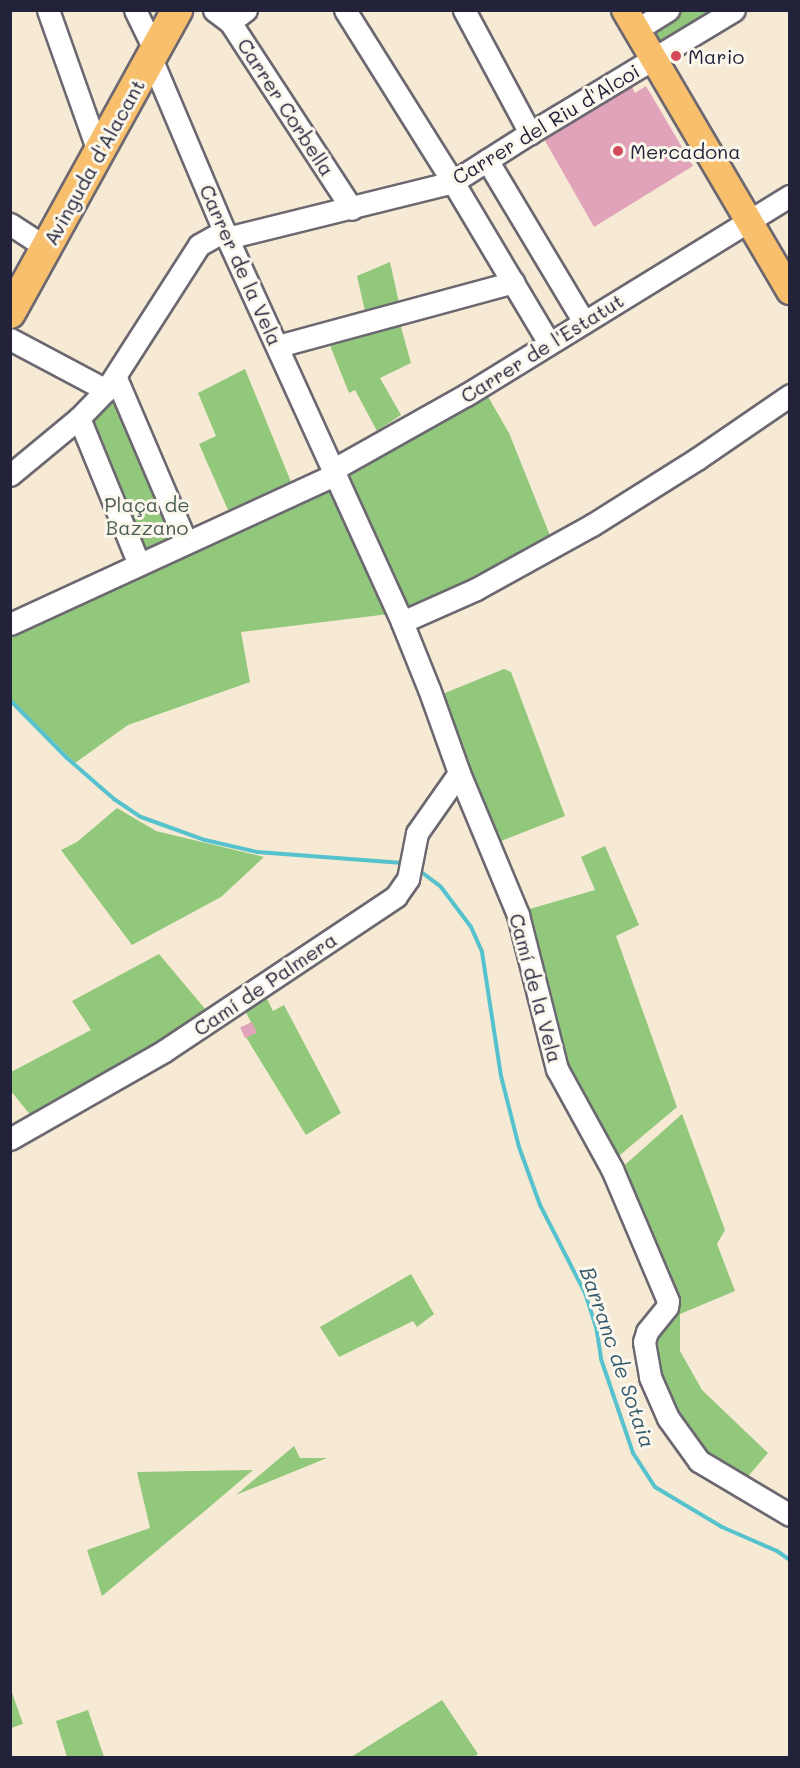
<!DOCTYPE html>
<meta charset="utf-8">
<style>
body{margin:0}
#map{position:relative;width:800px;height:1768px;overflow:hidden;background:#f6ead4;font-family:Mali,sans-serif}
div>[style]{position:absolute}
.green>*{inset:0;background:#91c87b;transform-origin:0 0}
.stream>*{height:4px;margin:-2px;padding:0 2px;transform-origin:2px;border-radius:2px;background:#55c2cd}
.building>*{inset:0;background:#e1a3ba;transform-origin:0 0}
.roads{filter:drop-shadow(2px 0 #6c6871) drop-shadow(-2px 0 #6c6871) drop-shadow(0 2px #6c6871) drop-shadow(0 -2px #6c6871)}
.minor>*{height:21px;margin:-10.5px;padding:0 10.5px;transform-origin:10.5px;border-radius:10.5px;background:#fff}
.major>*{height:26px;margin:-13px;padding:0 13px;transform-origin:13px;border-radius:13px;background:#f8bf6c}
.highway>*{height:30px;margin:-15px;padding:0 15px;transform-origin:15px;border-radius:15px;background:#f8bf6c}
.dots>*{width:16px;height:16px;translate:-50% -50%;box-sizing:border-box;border:3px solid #fbf7ec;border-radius:50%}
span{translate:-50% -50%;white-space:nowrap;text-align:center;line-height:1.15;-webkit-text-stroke:6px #fbf7ec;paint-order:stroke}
.poi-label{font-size:20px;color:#22223b}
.left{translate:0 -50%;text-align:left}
.street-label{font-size:20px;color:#22223b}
.park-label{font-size:20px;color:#495c51}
.water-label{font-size:21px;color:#345a6e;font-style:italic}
.frame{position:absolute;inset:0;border:12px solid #22223b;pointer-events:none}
</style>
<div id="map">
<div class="green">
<i style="clip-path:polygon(677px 11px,722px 11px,658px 49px,648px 28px)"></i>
<i style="clip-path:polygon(390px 262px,399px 303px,365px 311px,357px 276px)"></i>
<i style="clip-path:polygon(399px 320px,411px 363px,380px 378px,401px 415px,377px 431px,355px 390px,349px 393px,327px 338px)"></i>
<i style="clip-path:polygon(245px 369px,291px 482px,228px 510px,199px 444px,216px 436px,198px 393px)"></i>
<i style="clip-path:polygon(487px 395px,509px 433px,553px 543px,406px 616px,341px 476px)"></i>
<i style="left:115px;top:396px;width:153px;height:35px;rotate:67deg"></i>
<i style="clip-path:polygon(335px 486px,389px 614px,241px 632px,250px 682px,128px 725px,75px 763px,11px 699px,10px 628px)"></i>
<i style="clip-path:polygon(504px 669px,511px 672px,565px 816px,491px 845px,435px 697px)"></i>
<i style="clip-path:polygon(117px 808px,156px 831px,264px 857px,221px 897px,132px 945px,61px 850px,77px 842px)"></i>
<i style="clip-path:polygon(605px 846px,639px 925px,616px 936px,677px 1107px,620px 1155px,609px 1155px,563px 1076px,526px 910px,595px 890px,581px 857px)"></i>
<i style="clip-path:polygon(159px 954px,211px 1016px,36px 1122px,11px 1091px,11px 1072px,91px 1030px,72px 1001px)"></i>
<i style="clip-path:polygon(264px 993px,273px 1011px,284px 1005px,341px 1113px,306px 1135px,241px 1029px,251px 1022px,243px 1007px)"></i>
<i style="clip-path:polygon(682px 1114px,725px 1230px,717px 1244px,735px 1291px,680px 1314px,680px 1351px,702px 1390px,768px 1453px,739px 1487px,699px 1452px,665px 1405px,648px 1347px,664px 1319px,617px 1172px)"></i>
<i style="clip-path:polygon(411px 1274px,434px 1314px,417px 1327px,413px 1321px,339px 1357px,320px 1327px)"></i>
<i style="clip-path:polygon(294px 1446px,300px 1458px,327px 1458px,236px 1495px)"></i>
<i style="clip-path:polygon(253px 1470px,206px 1510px,102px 1596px,87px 1550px,150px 1528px,137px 1472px)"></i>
<i style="clip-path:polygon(10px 1687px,23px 1724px,11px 1728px,10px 1727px)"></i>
<i style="clip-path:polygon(442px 1700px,478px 1754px,473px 1758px,351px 1757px)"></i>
<i style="clip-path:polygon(88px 1710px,104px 1757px,67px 1757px,56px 1721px)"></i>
</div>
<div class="stream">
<i style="left:10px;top:700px;width:81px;rotate:45.5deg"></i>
<i style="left:67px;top:758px;width:62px;rotate:41.1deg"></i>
<i style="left:114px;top:799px;width:32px;rotate:34deg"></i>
<i style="left:141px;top:817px;width:68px;rotate:19.8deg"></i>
<i style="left:205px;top:840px;width:53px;rotate:13deg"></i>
<i style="left:257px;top:852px;width:146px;rotate:4.3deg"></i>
<i style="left:416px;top:868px;width:31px;rotate:37deg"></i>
<i style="left:441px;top:887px;width:50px;rotate:53.1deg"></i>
<i style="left:471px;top:927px;width:27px;rotate:66deg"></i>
<i style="left:482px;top:952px;width:125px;rotate:81.3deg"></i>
<i style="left:501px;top:1076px;width:73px;rotate:75.8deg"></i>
<i style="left:519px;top:1147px;width:62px;rotate:70.1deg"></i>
<i style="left:540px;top:1205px;width:99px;rotate:62.9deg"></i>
<i style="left:585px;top:1293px;width:35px;rotate:72deg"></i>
<i style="left:596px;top:1326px;width:33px;rotate:81deg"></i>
<i style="left:601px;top:1359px;width:99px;rotate:71.2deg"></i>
<i style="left:633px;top:1453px;width:40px;rotate:57.1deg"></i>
<i style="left:655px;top:1487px;width:78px;rotate:30.8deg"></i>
<i style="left:722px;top:1527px;width:60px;rotate:23.6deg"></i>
<i style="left:777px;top:1551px;width:16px;rotate:35deg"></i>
</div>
<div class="building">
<i style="clip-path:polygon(646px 86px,693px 166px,594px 227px,544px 139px,632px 87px,635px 93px)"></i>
<i style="left:252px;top:1022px;width:12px;height:13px;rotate:66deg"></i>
</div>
<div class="roads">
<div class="minor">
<i style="left:48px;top:10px;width:153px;rotate:70.5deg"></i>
<i style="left:135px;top:10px;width:46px;rotate:64deg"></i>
<i style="left:214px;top:10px;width:20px;rotate:37deg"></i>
<i style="left:230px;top:22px;width:223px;rotate:56.9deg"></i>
<i style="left:345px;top:10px;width:203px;rotate:57.9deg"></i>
<i style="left:453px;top:182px;width:187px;rotate:59.2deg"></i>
<i style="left:464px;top:10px;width:140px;rotate:61.8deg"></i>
<i style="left:230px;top:22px;width:20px;rotate:-37deg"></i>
<i style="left:636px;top:30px;width:38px;rotate:-32deg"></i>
<i style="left:151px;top:58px;width:188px;rotate:67.1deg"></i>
<i style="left:224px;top:231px;width:430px;rotate:65.5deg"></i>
<i style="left:402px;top:622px;width:72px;rotate:68.1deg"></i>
<i style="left:429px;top:689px;width:89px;rotate:70.3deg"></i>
<i style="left:459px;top:773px;width:154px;rotate:67.4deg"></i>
<i style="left:518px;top:915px;width:159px;rotate:75.8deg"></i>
<i style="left:557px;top:1069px;width:114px;rotate:61.2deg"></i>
<i style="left:612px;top:1169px;width:143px;rotate:67deg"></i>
<i style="left:668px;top:1301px;width:6px;rotate:99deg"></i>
<i style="left:667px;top:1307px;width:32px;rotate:129deg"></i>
<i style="left:647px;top:1332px;width:10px;rotate:107deg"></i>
<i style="left:644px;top:1342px;width:36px;rotate:80deg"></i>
<i style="left:650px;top:1377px;width:45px;rotate:66.3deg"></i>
<i style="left:668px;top:1418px;width:53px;rotate:54.2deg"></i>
<i style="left:699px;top:1461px;width:106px;rotate:30.7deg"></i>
<i style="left:487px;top:160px;width:189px;rotate:59.1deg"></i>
<i style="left:10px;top:224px;width:44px;rotate:33deg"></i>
<i style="left:227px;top:238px;width:233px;rotate:-13.9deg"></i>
<i style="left:453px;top:182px;width:91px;rotate:-32.5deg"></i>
<i style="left:530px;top:133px;width:238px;rotate:-31.1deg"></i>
<i style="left:10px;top:339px;width:109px;rotate:28deg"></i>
<i style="left:278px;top:346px;width:244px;rotate:-15.2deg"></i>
<i style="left:116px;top:378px;width:178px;rotate:66.9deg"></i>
<i style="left:79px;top:418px;width:158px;rotate:67.7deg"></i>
<i style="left:334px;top:469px;width:151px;rotate:-29.3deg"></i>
<i style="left:466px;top:395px;width:380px;rotate:-31.6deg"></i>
<i style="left:10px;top:475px;width:89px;rotate:-39.6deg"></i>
<i style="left:79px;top:418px;width:39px;rotate:-46deg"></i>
<i style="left:106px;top:390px;width:172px;rotate:-57.3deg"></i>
<i style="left:199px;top:245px;width:29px;rotate:-29deg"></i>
<i style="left:402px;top:622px;width:81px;rotate:-24deg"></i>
<i style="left:476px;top:589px;width:132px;rotate:-28.9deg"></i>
<i style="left:592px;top:525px;width:124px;rotate:-32.2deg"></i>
<i style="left:697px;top:459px;width:113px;rotate:-34.5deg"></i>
<i style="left:10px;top:624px;width:359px;rotate:-24.7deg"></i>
<i style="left:10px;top:1139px;width:177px;rotate:-29.7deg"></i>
<i style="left:164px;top:1051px;width:279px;rotate:-33.7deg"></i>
<i style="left:396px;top:896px;width:21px;rotate:-55deg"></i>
<i style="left:408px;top:879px;width:47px;rotate:-78.9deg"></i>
<i style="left:417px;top:833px;width:73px;rotate:-55deg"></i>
</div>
<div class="major">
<i style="left:625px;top:10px;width:326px;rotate:59.6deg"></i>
</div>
<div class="highway">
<i style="left:10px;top:313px;width:346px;rotate:-61.1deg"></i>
</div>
</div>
<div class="dots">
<i style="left:676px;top:56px;background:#d1495b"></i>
<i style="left:618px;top:151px;background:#d1495b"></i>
</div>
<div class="poi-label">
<span class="left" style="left:688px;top:56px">Mario</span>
<span class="left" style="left:630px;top:151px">Mercadona</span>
</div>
<div class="street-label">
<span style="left:286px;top:107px;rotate:57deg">Carrer Corbella</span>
<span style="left:546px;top:124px;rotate:-31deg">Carrer del Riu d'Alcoi</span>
<span style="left:94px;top:162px;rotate:-61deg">Avinguda d'Alacant</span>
<span style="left:241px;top:265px;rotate:66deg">Carrer de la Vela</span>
<span style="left:542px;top:348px;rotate:-32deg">Carrer de l'Estatut</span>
<span style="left:265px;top:984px;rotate:-34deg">Camí de Palmera</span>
<span style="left:536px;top:988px;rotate:75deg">Camí de la Vela</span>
</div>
<div class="park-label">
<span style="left:147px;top:516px">Plaça de<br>Bazzano</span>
</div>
<div class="water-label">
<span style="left:618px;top:1357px;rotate:71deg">Barranc de Sotaia</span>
</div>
<div class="frame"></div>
</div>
